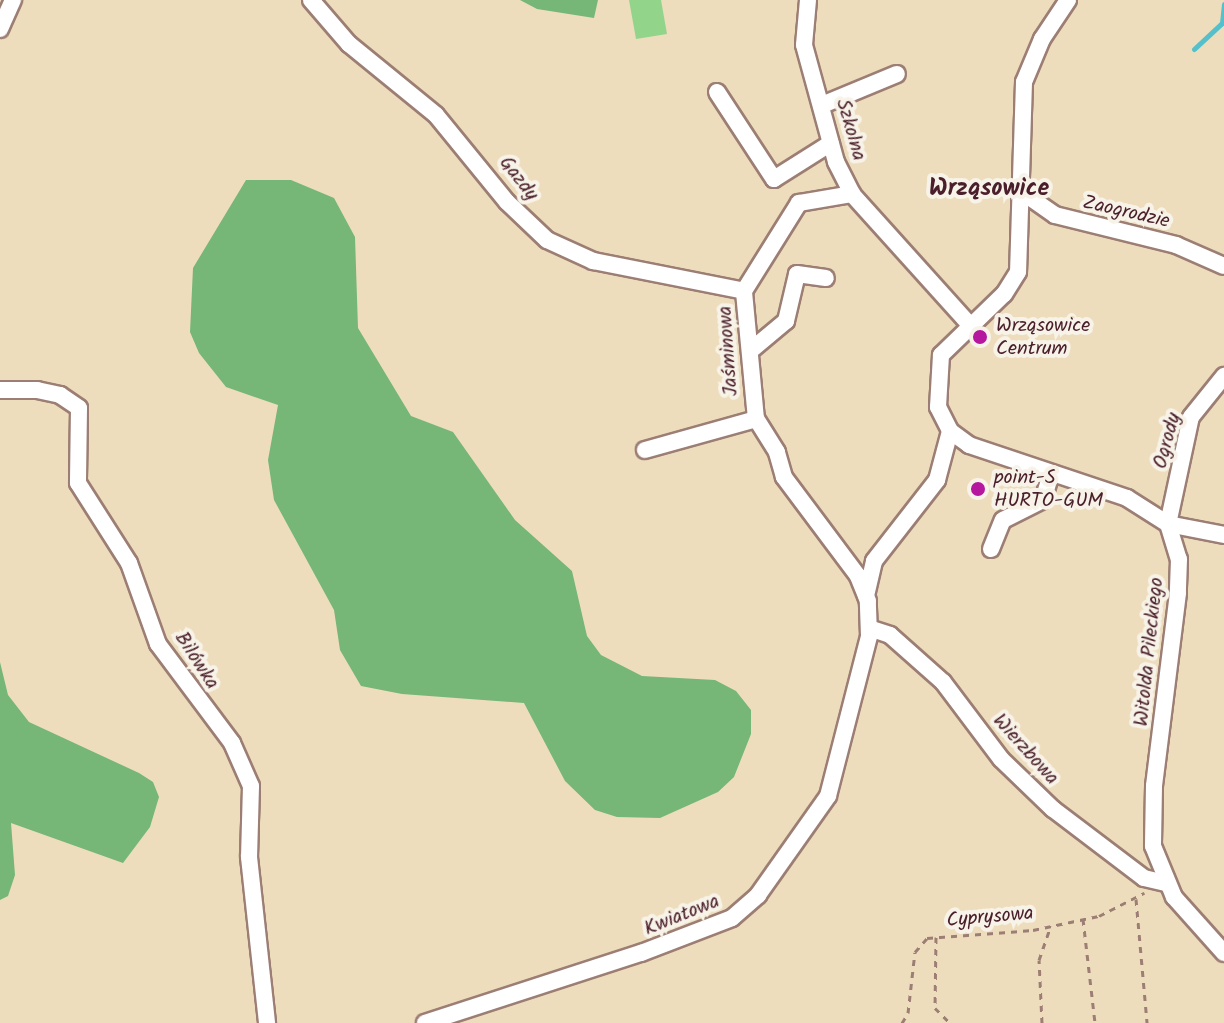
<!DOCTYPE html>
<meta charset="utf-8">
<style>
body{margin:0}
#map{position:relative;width:1224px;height:1023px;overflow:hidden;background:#eeddbc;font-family:Kalam,sans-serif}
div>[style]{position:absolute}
.green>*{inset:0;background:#93d48b}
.forest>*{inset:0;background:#76b677}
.stream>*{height:5px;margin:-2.5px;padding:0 2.5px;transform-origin:2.5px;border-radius:2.5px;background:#53c0cb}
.path>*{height:3px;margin-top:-1.5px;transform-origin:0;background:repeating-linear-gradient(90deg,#9c7e74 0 6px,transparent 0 12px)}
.roads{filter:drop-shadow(2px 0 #9c7e74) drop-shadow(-2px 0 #9c7e74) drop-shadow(0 2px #9c7e74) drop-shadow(0 -2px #9c7e74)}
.minor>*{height:16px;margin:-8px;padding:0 8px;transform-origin:8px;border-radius:8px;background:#fff}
.dots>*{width:22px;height:22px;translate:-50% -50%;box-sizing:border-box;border:4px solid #f7f3e8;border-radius:50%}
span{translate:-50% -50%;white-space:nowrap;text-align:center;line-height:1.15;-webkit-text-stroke:8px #f7f3e8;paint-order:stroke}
.street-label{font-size:20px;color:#4a1f2b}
.poi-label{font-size:20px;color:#4a1f2b}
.left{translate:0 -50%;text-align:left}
.quarter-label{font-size:24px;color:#4a1f2b;font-weight:700}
</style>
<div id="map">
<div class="green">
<i style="clip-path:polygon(629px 0,661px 0,667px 34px,636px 39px)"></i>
</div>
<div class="forest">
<i style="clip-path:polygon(520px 0,598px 0,594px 18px,537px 9px)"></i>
<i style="clip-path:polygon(246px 180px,291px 180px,334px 198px,355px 237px,358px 328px,411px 416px,453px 432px,515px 520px,572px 571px,587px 636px,601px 655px,642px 676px,715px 680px,736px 691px,751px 710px,751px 734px,734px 777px,718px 792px,660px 818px,617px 817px,595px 810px,565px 781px,524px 703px,402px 694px,361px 686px,340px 650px,334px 610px,274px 500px,268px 460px,278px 405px,226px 387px,199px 353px,190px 332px,193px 268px)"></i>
<i style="clip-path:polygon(0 662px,8px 695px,29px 722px,139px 773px,153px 782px,159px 797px,150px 827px,123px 863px,11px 823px,15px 875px,8px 896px,0 900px)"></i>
</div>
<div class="stream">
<i style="left:1194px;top:49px;width:38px;rotate:-43deg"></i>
<i style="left:1222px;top:23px;width:19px;rotate:-84deg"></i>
</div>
<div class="path">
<i style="left:1136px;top:899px;width:124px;rotate:84.9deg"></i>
<i style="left:1083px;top:919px;width:105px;rotate:83.4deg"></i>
<i style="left:936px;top:937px;width:71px;rotate:90.8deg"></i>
<i style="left:935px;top:1008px;width:21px;rotate:45deg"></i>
<i style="left:902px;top:1023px;width:12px;rotate:-59deg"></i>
<i style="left:908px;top:1013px;width:61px;rotate:-83.5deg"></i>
<i style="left:915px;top:952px;width:18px;rotate:-49deg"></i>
<i style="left:927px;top:938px;width:106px;rotate:-4.3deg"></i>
<i style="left:1033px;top:930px;width:67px;rotate:-12deg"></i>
<i style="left:1099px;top:916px;width:51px;rotate:-27.1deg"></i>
<i style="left:1042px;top:1023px;width:63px;rotate:-92.7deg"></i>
<i style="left:1039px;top:960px;width:36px;rotate:-71deg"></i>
</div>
<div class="roads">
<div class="minor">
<i style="left:311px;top:0;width:58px;rotate:49.2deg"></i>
<i style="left:349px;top:44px;width:112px;rotate:39.2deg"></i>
<i style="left:436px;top:115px;width:112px;rotate:50.8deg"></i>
<i style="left:507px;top:202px;width:55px;rotate:43.5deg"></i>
<i style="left:547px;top:240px;width:51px;rotate:24.5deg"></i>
<i style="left:593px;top:261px;width:154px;rotate:11.2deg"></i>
<i style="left:808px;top:0;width:45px;rotate:95.1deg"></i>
<i style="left:804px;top:45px;width:121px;rotate:74.7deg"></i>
<i style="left:836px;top:162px;width:36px;rotate:63deg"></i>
<i style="left:852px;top:194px;width:175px;rotate:48deg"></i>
<i style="left:1068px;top:0;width:47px;rotate:123.7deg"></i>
<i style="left:1042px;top:39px;width:47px;rotate:112.7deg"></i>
<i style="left:1024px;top:82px;width:190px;rotate:91.8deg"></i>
<i style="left:1018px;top:272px;width:26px;rotate:122deg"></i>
<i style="left:1004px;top:294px;width:88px;rotate:135.9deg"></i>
<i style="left:941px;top:355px;width:52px;rotate:93.3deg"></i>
<i style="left:938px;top:407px;width:27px;rotate:63deg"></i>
<i style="left:950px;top:431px;width:24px;rotate:36deg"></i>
<i style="left:969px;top:445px;width:167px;rotate:18.5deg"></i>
<i style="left:1127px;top:498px;width:49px;rotate:32.4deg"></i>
<i style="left:1168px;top:524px;width:37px;rotate:73deg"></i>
<i style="left:1179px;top:559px;width:34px;rotate:92deg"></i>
<i style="left:1178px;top:593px;width:194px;rotate:97.1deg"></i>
<i style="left:1154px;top:786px;width:60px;rotate:91deg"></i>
<i style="left:1153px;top:846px;width:55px;rotate:67.6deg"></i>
<i style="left:1174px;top:897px;width:75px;rotate:48.2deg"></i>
<i style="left:0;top:29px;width:32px;rotate:-66deg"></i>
<i style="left:717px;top:92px;width:104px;rotate:56.8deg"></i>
<i style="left:774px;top:179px;width:67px;rotate:-32.3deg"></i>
<i style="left:822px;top:105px;width:81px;rotate:-22.5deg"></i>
<i style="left:1022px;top:192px;width:40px;rotate:34.9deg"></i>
<i style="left:1055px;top:215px;width:125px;rotate:13.9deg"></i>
<i style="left:1176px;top:245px;width:52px;rotate:23.6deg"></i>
<i style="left:750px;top:351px;width:47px;rotate:-39.8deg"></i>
<i style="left:786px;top:321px;width:48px;rotate:-76.8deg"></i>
<i style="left:797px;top:274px;width:29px;rotate:8deg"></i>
<i style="left:0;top:390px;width:37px"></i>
<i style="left:37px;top:390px;width:24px;rotate:12deg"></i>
<i style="left:60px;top:395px;width:23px;rotate:34deg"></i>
<i style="left:79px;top:408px;width:75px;rotate:90.8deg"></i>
<i style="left:78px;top:483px;width:95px;rotate:57.5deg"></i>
<i style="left:129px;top:563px;width:86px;rotate:70.3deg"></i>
<i style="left:158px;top:644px;width:124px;rotate:53.2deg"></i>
<i style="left:232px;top:743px;width:47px;rotate:66.2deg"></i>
<i style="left:251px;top:786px;width:71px;rotate:91.6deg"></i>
<i style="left:249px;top:857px;width:167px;rotate:83.8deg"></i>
<i style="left:645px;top:450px;width:115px;rotate:-15.6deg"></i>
<i style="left:1168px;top:524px;width:109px;rotate:-77.9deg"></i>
<i style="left:1191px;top:417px;width:53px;rotate:-51.2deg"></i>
<i style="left:1168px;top:524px;width:57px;rotate:11.1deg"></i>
<i style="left:991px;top:549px;width:31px;rotate:-68deg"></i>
<i style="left:1003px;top:520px;width:45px;rotate:-26.6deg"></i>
<i style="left:1043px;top:500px;width:28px;rotate:-73deg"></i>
<i style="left:866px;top:596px;width:36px;rotate:-77deg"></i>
<i style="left:874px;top:561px;width:103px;rotate:-52.1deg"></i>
<i style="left:937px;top:480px;width:51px;rotate:-75.1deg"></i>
<i style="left:869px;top:628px;width:22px;rotate:18deg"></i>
<i style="left:890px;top:635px;width:71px;rotate:41.6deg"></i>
<i style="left:943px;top:682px;width:96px;rotate:53deg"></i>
<i style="left:1001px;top:759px;width:72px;rotate:43.9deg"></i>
<i style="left:1053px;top:809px;width:114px;rotate:37.2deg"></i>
<i style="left:1144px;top:878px;width:22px;rotate:13deg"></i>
<i style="left:425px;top:1023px;width:227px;rotate:-18deg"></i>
<i style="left:641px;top:953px;width:97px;rotate:-21deg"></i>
<i style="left:732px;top:918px;width:35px;rotate:-41deg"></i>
<i style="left:758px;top:895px;width:121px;rotate:-54.7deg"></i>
<i style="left:828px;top:796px;width:165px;rotate:-75.6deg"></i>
<i style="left:869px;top:636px;width:35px;rotate:-92deg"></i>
<i style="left:868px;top:601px;width:27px;rotate:-112deg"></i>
<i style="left:858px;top:576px;width:124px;rotate:-126.8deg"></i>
<i style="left:784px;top:477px;width:26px;rotate:-106deg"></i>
<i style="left:777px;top:452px;width:39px;rotate:-122deg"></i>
<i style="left:756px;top:419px;width:129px;rotate:-95.4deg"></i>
<i style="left:744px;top:291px;width:104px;rotate:-58deg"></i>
<i style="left:799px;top:203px;width:54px;rotate:-9.6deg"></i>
</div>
</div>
<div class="dots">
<i style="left:980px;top:337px;background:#b5179e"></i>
<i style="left:978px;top:489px;background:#b5179e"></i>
</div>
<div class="street-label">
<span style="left:850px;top:130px;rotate:74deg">Szkolna</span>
<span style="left:518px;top:179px;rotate:52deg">Gazdy</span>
<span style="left:1126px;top:213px;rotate:13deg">Zaogrodzie</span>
<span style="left:729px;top:351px;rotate:-94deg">Jaśminowa</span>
<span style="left:1168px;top:441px;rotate:-75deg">Ogrody</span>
<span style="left:1150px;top:652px;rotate:-84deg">Witolda Pileckiego</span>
<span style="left:196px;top:661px;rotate:57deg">Bilówka</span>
<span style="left:1025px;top:750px;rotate:48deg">Wierzbowa</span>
<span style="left:682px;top:916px;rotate:-22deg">Kwiatowa</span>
<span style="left:990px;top:918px;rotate:-5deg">Cyprysowa</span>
</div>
<div class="poi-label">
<span class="left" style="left:996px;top:338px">Wrząsowice<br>Centrum</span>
<span class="left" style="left:994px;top:490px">point-S<br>HURTO-GUM</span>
</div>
<div class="quarter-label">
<span style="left:989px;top:189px">Wrząsowice</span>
</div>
</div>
